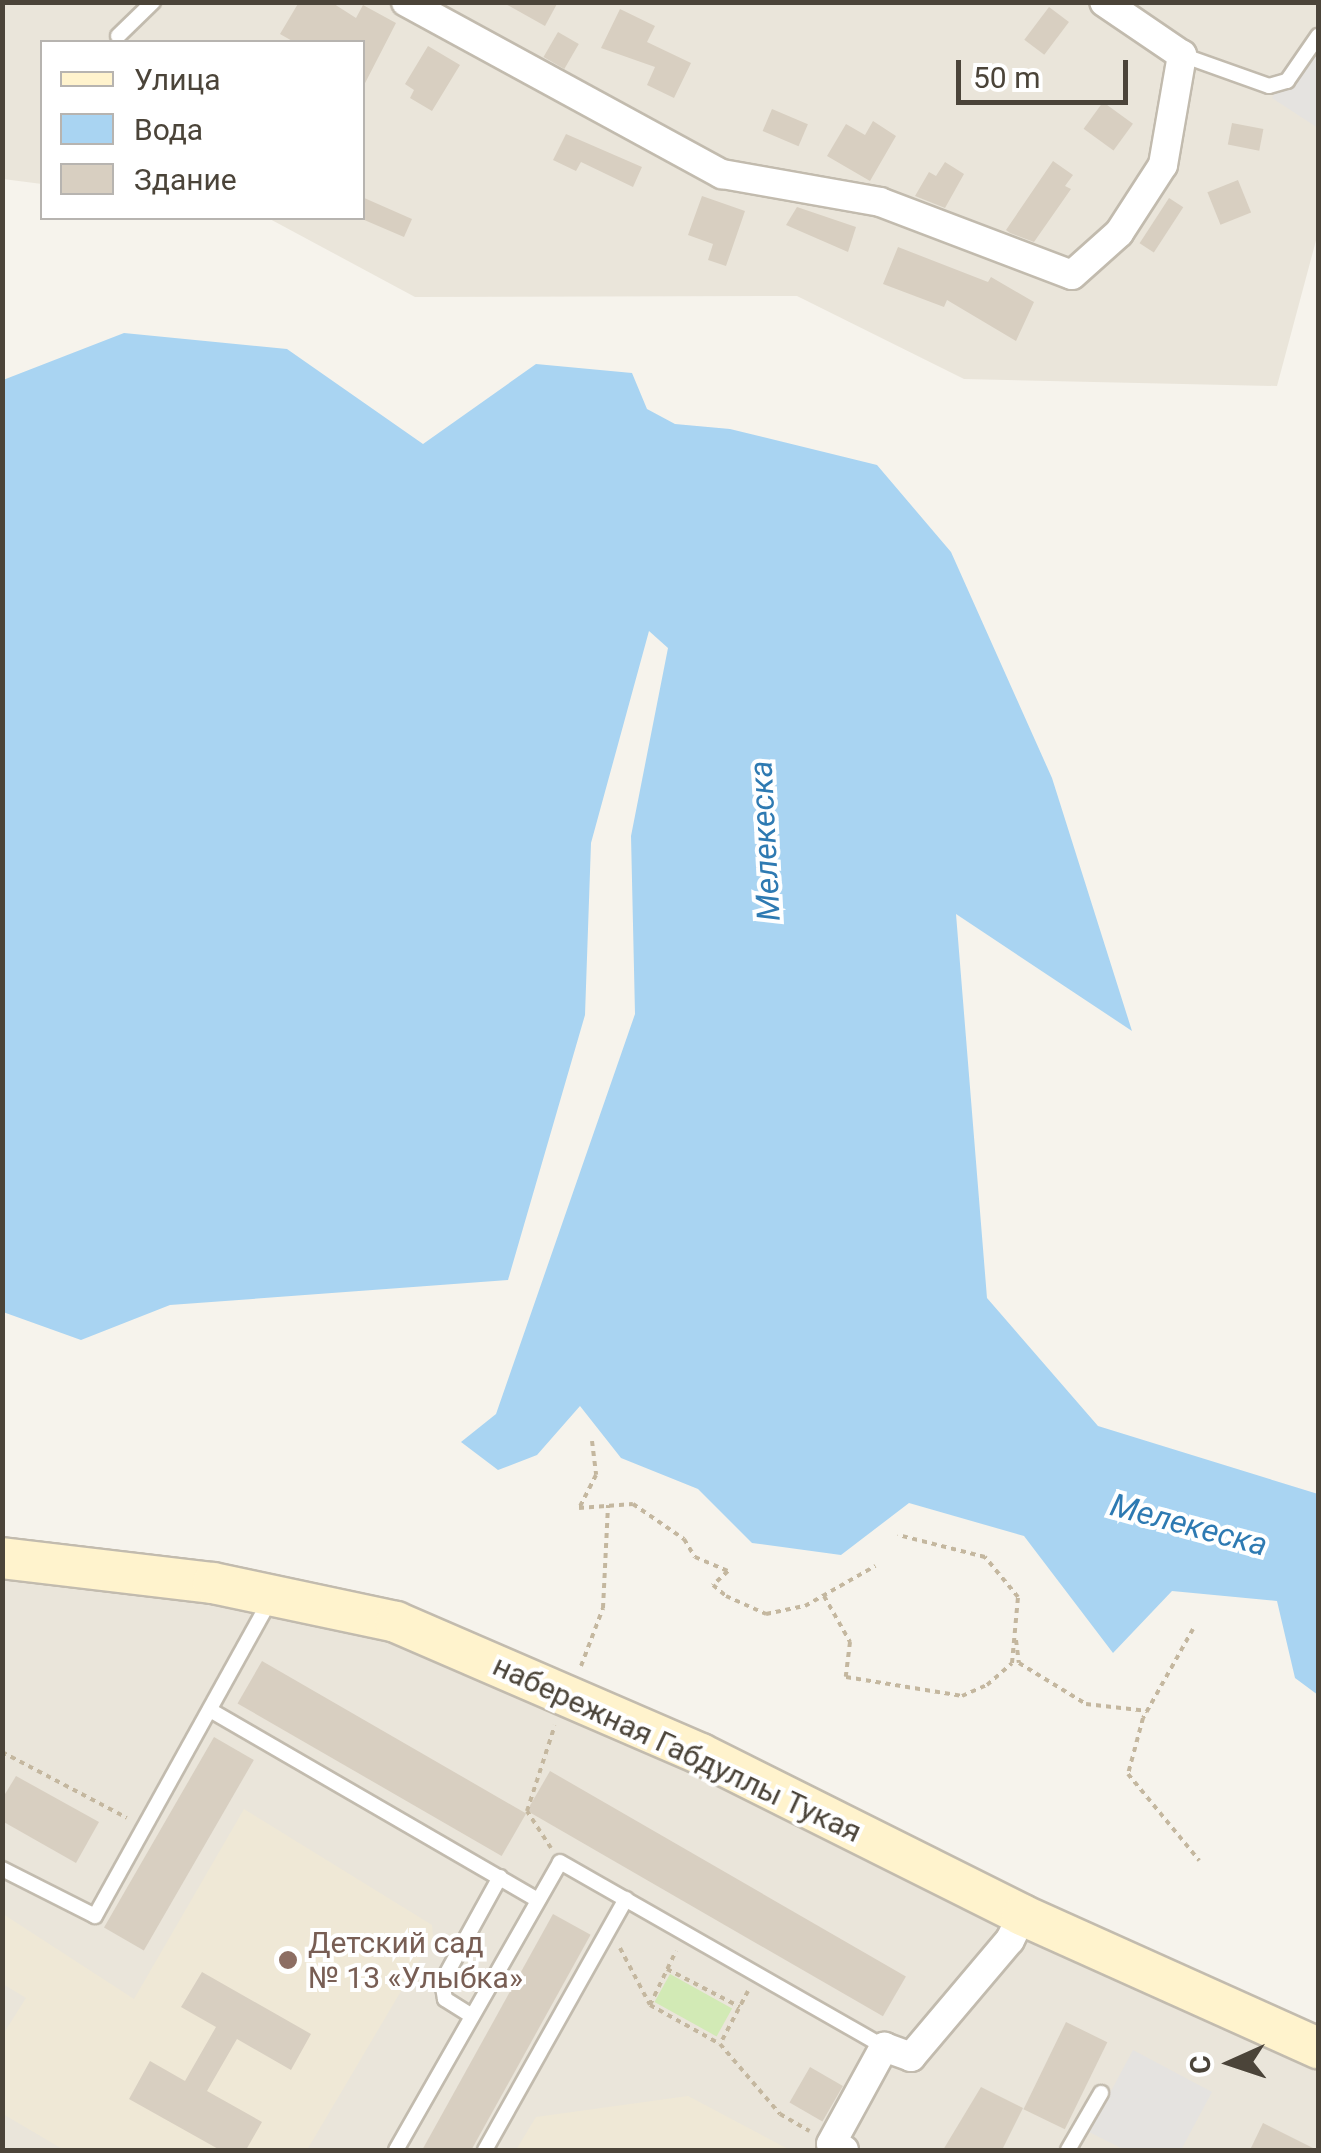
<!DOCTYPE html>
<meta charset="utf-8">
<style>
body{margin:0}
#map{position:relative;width:1321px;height:2153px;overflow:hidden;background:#f6f3ec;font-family:Roboto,sans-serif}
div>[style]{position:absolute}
.residential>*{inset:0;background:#eae5da}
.education>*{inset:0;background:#efe8d6}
.green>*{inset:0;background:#d2eab5;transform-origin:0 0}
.parking>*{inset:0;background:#e5e3e0}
.water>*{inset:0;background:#a9d4f2}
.building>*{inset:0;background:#d8cfc1;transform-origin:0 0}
.path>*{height:4px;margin-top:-2px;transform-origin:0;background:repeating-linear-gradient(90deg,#c4b79f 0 5px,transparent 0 10px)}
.roads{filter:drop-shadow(2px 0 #c2bbae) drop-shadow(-2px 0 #c2bbae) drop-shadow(0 2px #c2bbae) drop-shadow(0 -2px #c2bbae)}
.lane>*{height:14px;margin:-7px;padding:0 7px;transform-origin:7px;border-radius:7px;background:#fff}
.street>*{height:28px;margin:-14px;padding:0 14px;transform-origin:14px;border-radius:14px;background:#fff}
.secondary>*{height:40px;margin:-20px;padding:0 20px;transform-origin:20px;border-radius:20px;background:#fff3cd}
.dots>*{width:28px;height:28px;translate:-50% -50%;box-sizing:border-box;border:5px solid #fff;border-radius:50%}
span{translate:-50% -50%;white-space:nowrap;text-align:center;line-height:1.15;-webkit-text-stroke:8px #fff;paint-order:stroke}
.street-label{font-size:30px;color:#4b4439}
.education-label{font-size:30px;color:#785e54}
.left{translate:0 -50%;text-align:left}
.water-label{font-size:32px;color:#2e7ab2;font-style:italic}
.frame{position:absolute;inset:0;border:5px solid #4b4439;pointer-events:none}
.legend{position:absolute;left:40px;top:40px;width:325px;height:180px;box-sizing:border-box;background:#fff;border:2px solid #b7b4b0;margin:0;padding:12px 18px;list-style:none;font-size:30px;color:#4b4439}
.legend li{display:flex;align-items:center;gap:20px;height:50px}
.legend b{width:50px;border:2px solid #b7b4b0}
.north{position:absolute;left:1181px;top:2013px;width:100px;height:100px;-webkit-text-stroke:8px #fff;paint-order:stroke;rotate:267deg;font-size:28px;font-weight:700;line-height:40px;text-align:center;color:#4b4439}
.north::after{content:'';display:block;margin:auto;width:35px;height:45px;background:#4b4439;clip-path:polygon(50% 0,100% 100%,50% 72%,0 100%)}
.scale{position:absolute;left:956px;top:60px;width:172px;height:45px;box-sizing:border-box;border:5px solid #4b4439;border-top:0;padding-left:12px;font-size:30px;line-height:35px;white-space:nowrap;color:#4b4439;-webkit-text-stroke:8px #fff;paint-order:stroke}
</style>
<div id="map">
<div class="residential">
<i style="clip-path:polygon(3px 3px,1318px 3px,1318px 233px,1277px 386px,964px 379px,797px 296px,415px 297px,268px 218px,362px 218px,362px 42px,42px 42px,42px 184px,3px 179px)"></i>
<i style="clip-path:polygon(2px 1579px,138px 1588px,385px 1632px,546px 1698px,1318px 2063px,1318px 2150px,3px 2150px)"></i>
</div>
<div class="education">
<i style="clip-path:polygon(244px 1809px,432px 1925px,433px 1937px,307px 2150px,64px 2150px,3px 2114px,2px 2036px,26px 1998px,3px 1984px,3px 1914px,134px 1999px)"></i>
<i style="clip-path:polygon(688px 2096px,790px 2150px,516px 2150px,536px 2117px)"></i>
</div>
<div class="green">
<i style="left:670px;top:1974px;width:71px;height:32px;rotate:29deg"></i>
</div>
<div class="parking">
<i style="clip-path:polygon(1318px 28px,1318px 128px,1272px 98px)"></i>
<i style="clip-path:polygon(1133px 2050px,1212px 2092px,1181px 2150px,1125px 2150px,1089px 2132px)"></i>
</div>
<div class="water">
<i style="clip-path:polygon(124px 333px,287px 349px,423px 444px,536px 364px,632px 373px,647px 409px,675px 424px,730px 429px,877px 465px,951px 552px,1052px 778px,1132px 1031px,956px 914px,987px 1298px,1098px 1426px,1318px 1494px,1318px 1695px,1295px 1678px,1277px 1601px,1172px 1591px,1113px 1653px,1024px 1536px,909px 1503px,841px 1555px,752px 1543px,698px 1489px,621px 1458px,580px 1406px,537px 1455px,498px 1470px,461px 1442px,496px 1414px,635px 1014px,631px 836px,668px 648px,649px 631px,591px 843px,585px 1015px,508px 1280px,170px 1305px,81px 1340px,3px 1312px,3px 380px)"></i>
</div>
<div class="building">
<i style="clip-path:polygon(299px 2px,331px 2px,356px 18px,363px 5px,396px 23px,362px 89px,362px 42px,294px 42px,280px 34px)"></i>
<i style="clip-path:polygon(502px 2px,558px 2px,545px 26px)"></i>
<i style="left:1049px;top:7px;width:25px;height:41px;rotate:37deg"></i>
<i style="clip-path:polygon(620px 9px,655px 26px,647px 42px,691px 63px,674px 98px,647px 85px,655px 67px,601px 48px)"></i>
<i style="left:558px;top:32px;width:24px;height:29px;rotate:30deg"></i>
<i style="clip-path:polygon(428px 46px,460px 65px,432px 111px,410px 98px,414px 90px,405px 84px)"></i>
<i style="left:1103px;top:102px;width:37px;height:33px;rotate:36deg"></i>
<i style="left:772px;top:109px;width:39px;height:24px;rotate:23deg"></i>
<i style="clip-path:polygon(873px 121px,896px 136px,870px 181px,827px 156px,846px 124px,865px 135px)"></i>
<i style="left:1232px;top:123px;width:32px;height:22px;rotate:11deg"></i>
<i style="clip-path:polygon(566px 134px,642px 167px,633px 187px,581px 162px,576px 171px,553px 160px)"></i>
<i style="clip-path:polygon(1053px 161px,1073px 175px,1065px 186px,1071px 189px,1034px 242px,1010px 233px,1006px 230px)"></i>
<i style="clip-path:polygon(945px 162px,964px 174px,945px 208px,915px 196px,929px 172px,936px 176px)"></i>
<i style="left:1238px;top:180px;width:35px;height:33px;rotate:68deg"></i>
<i style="clip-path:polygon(702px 196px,745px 211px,726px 266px,708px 260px,713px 244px,688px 235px)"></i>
<i style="clip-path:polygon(362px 197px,412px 219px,404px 237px,362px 219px)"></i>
<i style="left:1169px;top:198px;width:17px;height:54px;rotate:33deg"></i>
<i style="clip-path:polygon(797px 207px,856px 227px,848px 252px,786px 225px)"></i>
<i style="clip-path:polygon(898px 247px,988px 282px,991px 277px,1034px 302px,1016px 341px,947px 300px,944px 307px,883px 284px)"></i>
<i style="left:262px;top:1661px;width:305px;height:49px;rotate:30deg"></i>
<i style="left:214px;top:1737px;width:46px;height:220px;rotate:30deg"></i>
<i style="left:550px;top:1771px;width:411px;height:46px;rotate:30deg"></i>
<i style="clip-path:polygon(16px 1776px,99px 1822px,76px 1863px,2px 1821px,2px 1799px)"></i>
<i style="left:553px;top:1914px;width:43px;height:271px;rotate:29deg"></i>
<i style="clip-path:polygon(202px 1972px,311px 2034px,291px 2070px,237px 2039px,207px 2091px,262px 2122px,246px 2150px,220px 2150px,129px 2099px,150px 2061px,185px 2081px,216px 2027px,181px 2007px)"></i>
<i style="left:1066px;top:2022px;width:46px;height:97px;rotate:26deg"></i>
<i style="left:810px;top:2067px;width:38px;height:41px;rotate:30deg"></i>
<i style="clip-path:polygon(981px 2087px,1023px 2108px,1002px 2150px,943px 2150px)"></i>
<i style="clip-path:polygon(1263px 2123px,1317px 2150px,1250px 2150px)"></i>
</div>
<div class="path">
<i style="left:592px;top:1441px;width:34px;rotate:83deg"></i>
<i style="left:596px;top:1475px;width:37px;rotate:117deg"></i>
<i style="left:579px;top:1508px;width:54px;rotate:-4.2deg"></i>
<i style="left:633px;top:1504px;width:62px;rotate:34.5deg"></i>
<i style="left:684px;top:1539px;width:21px;rotate:59deg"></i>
<i style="left:695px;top:1557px;width:36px;rotate:23deg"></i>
<i style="left:728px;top:1571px;width:21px;rotate:137deg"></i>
<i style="left:713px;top:1585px;width:17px;rotate:40deg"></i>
<i style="left:726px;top:1596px;width:44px;rotate:24.2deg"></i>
<i style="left:766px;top:1614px;width:40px;rotate:-12deg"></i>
<i style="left:805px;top:1606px;width:81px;rotate:-29.7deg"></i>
<i style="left:824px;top:1596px;width:53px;rotate:60.5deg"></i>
<i style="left:850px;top:1642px;width:35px;rotate:97deg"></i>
<i style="left:846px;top:1677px;width:118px;rotate:9.3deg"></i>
<i style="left:962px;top:1696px;width:27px;rotate:-24deg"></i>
<i style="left:987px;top:1685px;width:33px;rotate:-41deg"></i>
<i style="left:1012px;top:1663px;width:66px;rotate:-84.8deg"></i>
<i style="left:1018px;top:1597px;width:52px;rotate:-129.5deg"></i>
<i style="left:985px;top:1557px;width:90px;rotate:-165.8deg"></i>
<i style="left:1193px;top:1629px;width:102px;rotate:119.3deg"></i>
<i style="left:1143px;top:1718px;width:58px;rotate:105deg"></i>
<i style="left:1128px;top:1774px;width:112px;rotate:50.5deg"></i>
<i style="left:1016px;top:1640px;width:23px;rotate:83deg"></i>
<i style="left:1019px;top:1663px;width:79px;rotate:31.5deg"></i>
<i style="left:1086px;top:1704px;width:62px;rotate:6.4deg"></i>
<i style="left:581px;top:1666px;width:62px;rotate:-69.2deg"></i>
<i style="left:603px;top:1608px;width:103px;rotate:-87.2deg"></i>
<i style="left:2px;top:1752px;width:141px;rotate:27.8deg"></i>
<i style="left:551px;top:1848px;width:44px;rotate:-123deg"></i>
<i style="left:527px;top:1811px;width:90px;rotate:-72deg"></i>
<i style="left:620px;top:1948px;width:64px;rotate:62.2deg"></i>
<i style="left:650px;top:2005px;width:80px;rotate:29.1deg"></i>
<i style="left:667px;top:1969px;width:82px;rotate:27.5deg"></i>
<i style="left:748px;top:1991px;width:60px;rotate:117.8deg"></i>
<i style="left:720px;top:2044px;width:92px;rotate:49.4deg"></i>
<i style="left:780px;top:2114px;width:34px;rotate:30deg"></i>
<i style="left:650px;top:2005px;width:60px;rotate:-64.3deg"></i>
</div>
<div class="roads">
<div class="lane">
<i style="left:118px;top:36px;width:49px;rotate:-44.2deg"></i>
<i style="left:1182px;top:55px;width:92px;rotate:19.6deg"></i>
<i style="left:1269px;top:86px;width:19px;rotate:-16deg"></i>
<i style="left:1287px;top:81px;width:55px;rotate:-55.4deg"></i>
<i style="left:210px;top:1710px;width:379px;rotate:30.1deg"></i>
<i style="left:2px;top:1869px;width:104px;rotate:26.8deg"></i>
<i style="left:95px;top:1916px;width:363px;rotate:-61deg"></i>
<i style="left:472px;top:2016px;width:32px;rotate:-148deg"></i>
<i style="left:445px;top:1999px;width:17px;rotate:-100deg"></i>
<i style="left:442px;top:1982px;width:120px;rotate:-61.1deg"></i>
<i style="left:396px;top:2150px;width:331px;rotate:-60.3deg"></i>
<i style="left:560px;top:1862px;width:373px;rotate:29.7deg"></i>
<i style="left:485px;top:2150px;width:288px;rotate:-60.7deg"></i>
<i style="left:1068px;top:2150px;width:66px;rotate:-59.9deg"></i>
</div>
<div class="street">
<i style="left:406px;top:2px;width:360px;rotate:28.6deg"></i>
<i style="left:722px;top:174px;width:160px;rotate:10deg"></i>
<i style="left:880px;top:202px;width:205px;rotate:20.8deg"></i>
<i style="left:1072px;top:275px;width:63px;rotate:-41.8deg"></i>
<i style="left:1119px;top:233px;width:81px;rotate:-57.1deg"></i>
<i style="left:1163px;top:165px;width:112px;rotate:-80.2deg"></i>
<i style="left:1182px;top:55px;width:94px;rotate:-145.8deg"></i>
<i style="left:844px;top:2150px;width:14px;rotate:-155deg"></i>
<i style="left:831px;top:2144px;width:111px;rotate:-61.3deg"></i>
<i style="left:884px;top:2047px;width:29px;rotate:20deg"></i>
<i style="left:911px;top:2057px;width:153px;rotate:-49.8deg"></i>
<i style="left:1010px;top:1940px;width:28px;rotate:-64deg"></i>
</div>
<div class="secondary">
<i style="left:2px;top:1558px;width:212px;rotate:6.8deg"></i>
<i style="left:213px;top:1583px;width:187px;rotate:12deg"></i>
<i style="left:396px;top:1622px;width:332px;rotate:23.4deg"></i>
<i style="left:701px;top:1754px;width:359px;rotate:26.6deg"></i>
<i style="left:1022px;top:1915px;width:325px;rotate:24.2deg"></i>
</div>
</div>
<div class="dots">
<i style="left:288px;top:1960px;background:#8d6e63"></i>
</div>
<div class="street-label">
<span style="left:677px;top:1749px;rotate:25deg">набережная Габдуллы Тукая</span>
</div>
<div class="education-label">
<span class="left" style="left:308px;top:1960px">Детский сад<br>№ 13 «Улыбка»</span>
</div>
<div class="water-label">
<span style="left:765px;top:841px;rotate:-93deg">Мелекеска</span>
<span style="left:1189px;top:1525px;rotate:15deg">Мелекеска</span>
</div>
<div class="frame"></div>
<ul class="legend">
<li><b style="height:12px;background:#fff3cd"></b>Улица</li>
<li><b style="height:28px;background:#a9d4f2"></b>Вода</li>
<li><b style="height:28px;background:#d8cfc1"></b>Здание</li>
</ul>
<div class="north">С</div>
<div class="scale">50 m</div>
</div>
